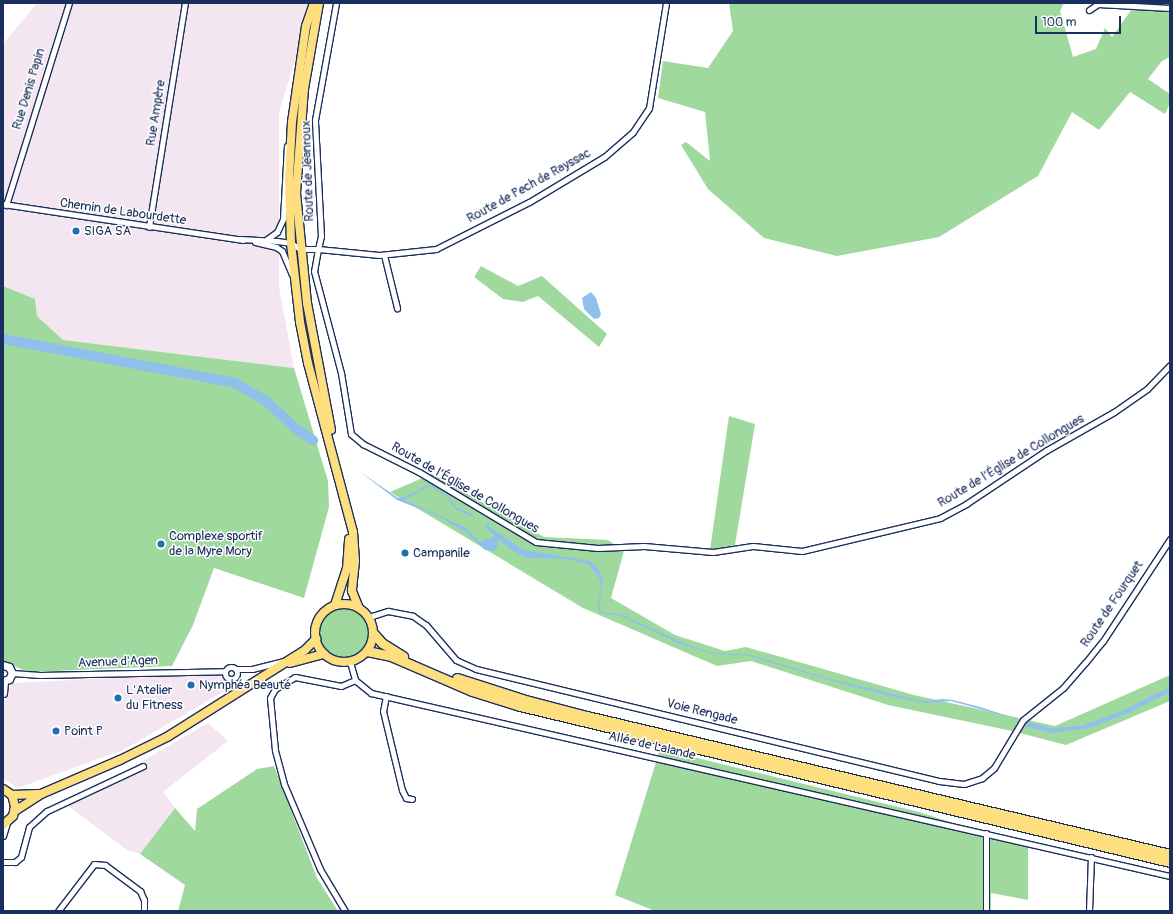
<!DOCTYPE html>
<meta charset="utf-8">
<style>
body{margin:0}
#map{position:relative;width:1173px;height:914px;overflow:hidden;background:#fff;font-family:Pangolin,sans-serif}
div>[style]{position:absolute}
.built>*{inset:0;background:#f4e6f1}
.green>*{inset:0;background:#a0d99e}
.round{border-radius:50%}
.water>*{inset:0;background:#8fc0eb}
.river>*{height:10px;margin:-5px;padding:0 5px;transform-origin:5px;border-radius:5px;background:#8fc0eb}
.roads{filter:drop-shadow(1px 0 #1b2f5e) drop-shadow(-1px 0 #1b2f5e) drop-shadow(0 1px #1b2f5e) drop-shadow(0 -1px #1b2f5e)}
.street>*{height:5px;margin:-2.5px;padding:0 2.5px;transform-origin:2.5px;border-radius:2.5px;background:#fff}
.street>.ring{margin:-2.5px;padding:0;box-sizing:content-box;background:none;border:5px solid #fff;border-radius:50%}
.secondary>*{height:7px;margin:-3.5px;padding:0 3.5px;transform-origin:3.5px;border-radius:3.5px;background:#fff}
.primary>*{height:8px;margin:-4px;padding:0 4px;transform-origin:4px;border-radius:4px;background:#fedf80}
.primary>.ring{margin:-4px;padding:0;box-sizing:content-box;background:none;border:8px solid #fedf80;border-radius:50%}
.highway>*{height:9px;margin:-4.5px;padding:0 4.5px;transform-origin:4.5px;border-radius:4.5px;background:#fedf80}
.dots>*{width:11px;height:11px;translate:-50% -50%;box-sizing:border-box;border:2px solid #fff;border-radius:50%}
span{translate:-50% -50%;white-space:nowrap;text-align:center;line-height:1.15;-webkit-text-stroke:3px #fff;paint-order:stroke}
.street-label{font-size:13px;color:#1b2f5e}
.poi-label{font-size:13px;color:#1b2f5e}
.left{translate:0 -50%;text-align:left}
.frame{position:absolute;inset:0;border:4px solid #1b2f5e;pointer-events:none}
.scale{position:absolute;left:1035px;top:16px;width:86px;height:18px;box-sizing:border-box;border:2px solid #1b2f5e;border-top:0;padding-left:5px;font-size:12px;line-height:14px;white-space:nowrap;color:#1b2f5e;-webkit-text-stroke:3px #fff;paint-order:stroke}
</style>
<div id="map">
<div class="built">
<i style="clip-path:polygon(37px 3px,313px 3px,279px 112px,279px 287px,294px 368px,63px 340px,37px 316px,35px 299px,3px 286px,3px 44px)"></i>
<i style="clip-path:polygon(217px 673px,230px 688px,123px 750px,18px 788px,3px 779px,3px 707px,12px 683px)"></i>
<i style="clip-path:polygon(208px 723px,228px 741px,163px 792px,175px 808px,140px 854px,127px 850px,67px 805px)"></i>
</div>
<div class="green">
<i style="clip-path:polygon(729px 3px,1064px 3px,1060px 11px,1073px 57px,1096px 49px,1105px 28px,1112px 37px,1136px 3px,1170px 3px,1170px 57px,1162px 61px,1148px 79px,1170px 94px,1170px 103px,1165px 114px,1130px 92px,1099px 130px,1072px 112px,1038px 176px,939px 237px,837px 256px,764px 238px,708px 189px,681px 145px,686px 142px,710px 161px,705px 112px,658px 98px,663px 61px,708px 68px,733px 31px)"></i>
<i style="clip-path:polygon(481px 266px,518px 286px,542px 276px,607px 334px,599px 347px,538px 296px,523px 302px,503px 299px,474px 277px)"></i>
<i style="clip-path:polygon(3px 286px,35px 299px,37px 316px,63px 340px,294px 368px,328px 481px,329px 507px,304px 598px,214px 568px,193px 625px,172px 666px,29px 672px,3px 662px)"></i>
<i style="clip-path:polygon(729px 416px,755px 424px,735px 545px,710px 550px)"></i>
<i style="clip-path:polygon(432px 474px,544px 537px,608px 540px,624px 551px,611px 598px,675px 635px,725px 651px,746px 647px,914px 695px,1055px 726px,1170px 675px,1170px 701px,1066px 745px,1012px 731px,888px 705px,751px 661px,717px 666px,583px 608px,390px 492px)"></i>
<i class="round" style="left:319px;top:608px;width:50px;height:50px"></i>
<i style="clip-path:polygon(660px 749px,919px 812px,1028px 847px,1028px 900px,991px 893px,991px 911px,655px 911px,615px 895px)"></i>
<i style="clip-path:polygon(274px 766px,317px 878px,338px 911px,178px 911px,185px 885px,140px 854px,175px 808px,195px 831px,197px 809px,257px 769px)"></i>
</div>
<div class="water">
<i style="clip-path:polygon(591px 292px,596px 298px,601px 314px,599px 318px,594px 319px,584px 309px,582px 298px)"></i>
<i style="clip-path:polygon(359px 471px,398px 498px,406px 496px,428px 485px,432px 485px,447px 495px,456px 507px,474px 515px,473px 517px,455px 509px,446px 496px,430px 486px,404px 500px,465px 527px,480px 542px,495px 536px,484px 526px,490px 523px,488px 526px,524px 550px,590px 561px,598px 568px,603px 580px,599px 607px,601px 612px,620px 614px,688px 645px,714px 653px,751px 655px,830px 679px,923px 701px,943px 699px,953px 700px,980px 707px,1020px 720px,951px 701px,926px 703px,894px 697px,836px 682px,749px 656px,713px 654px,680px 644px,621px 616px,600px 613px,597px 607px,601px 590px,600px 579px,588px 564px,566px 559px,528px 558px,513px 551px,499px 539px,496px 551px,485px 550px,466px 532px,433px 514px,397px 500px)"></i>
<i style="clip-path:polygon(1170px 687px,1170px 692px,1126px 714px,1089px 728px,1051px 733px,1024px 726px,1027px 722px,1052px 728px,1081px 726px,1122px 711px)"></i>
</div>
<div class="river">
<i style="left:3px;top:339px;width:236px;rotate:10.7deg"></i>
<i style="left:235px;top:383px;width:34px;rotate:30deg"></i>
<i style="left:265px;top:400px;width:41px;rotate:43deg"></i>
<i style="left:295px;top:428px;width:22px;rotate:34deg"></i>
</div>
<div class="roads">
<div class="street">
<i style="left:666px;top:3px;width:106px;rotate:99.2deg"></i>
<i style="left:649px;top:108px;width:29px;rotate:124deg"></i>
<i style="left:633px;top:132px;width:38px;rotate:139deg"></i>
<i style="left:604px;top:157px;width:87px;rotate:149deg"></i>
<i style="left:529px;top:202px;width:104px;rotate:153.2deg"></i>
<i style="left:436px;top:249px;width:57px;rotate:174deg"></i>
<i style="left:379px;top:255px;width:61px;rotate:-174.4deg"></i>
<i style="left:318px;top:249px;width:22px;rotate:100deg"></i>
<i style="left:314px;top:271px;width:106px;rotate:75.2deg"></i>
<i style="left:341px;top:373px;width:62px;rotate:80.7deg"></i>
<i style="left:351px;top:434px;width:16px;rotate:40deg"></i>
<i style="left:363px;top:444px;width:63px;rotate:26.6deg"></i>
<i style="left:419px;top:472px;width:136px;rotate:30.9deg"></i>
<i style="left:536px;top:542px;width:62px;rotate:5.5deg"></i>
<i style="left:598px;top:548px;width:46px;rotate:-2.5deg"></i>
<i style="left:644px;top:546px;width:69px;rotate:5deg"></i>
<i style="left:713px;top:552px;width:40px;rotate:-8.5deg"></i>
<i style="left:753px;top:546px;width:49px;rotate:5.8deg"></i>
<i style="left:802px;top:551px;width:142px;rotate:-13.4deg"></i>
<i style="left:940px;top:518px;width:30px;rotate:-28deg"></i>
<i style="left:966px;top:504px;width:97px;rotate:-33.7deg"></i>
<i style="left:1047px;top:450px;width:77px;rotate:-29.6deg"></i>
<i style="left:1114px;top:412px;width:40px;rotate:-34.9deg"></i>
<i style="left:1147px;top:389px;width:33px;rotate:-46deg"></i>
<i style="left:1089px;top:10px;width:11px;rotate:-34deg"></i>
<i style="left:1098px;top:4px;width:72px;rotate:3.2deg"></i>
<i style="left:3px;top:204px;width:243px;rotate:8.5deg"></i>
<i style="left:6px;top:205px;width:212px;rotate:-72.7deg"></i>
<i style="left:149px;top:227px;width:227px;rotate:-80.9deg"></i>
<i style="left:240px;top:239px;width:37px;rotate:3deg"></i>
<i style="left:277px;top:241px;width:14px;rotate:8deg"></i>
<i style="left:291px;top:243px;width:11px;rotate:34deg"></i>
<i style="left:300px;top:249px;width:18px"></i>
<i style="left:318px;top:249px;width:13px;rotate:-77deg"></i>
<i style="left:321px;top:236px;width:116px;rotate:-93deg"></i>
<i style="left:315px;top:120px;width:119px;rotate:-79.8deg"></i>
<i style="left:267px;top:239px;width:12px;rotate:-35deg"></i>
<i style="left:277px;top:232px;width:14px;rotate:-65deg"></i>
<i style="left:283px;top:219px;width:73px;rotate:-86.9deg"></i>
<i style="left:255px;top:242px;width:22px;rotate:13deg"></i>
<i style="left:276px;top:247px;width:7px;rotate:34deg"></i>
<i style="left:282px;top:251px;width:25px;rotate:67deg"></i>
<i style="left:384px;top:255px;width:55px;rotate:76.2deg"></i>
<i style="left:369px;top:617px;width:20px;rotate:-18deg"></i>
<i style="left:388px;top:611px;width:25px;rotate:11deg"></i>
<i style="left:413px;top:616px;width:16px;rotate:35deg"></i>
<i style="left:426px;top:625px;width:46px;rotate:49.4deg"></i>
<i style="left:456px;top:660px;width:22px;rotate:24deg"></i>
<i style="left:476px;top:669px;width:476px;rotate:13.6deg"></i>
<i style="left:939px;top:781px;width:25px;rotate:7deg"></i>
<i style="left:964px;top:784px;width:19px;rotate:-18deg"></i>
<i style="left:982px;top:778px;width:16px;rotate:-40deg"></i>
<i style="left:994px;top:768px;width:56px;rotate:-58.9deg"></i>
<i style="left:1023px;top:720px;width:51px;rotate:-38.7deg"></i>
<i style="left:1063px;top:688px;width:33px;rotate:-49deg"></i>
<i style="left:1085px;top:663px;width:28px;rotate:-51deg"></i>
<i style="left:1103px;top:641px;width:122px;rotate:-56.7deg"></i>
<i style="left:350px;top:662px;width:19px;rotate:74deg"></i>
<i style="left:355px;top:680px;width:21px;rotate:39deg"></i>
<i style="left:371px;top:693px;width:820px;rotate:12.9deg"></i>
<i class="ring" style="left:225px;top:667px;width:7px;height:7px"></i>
<i style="left:236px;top:669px;width:16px"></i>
<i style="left:252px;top:669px;width:32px;rotate:-14deg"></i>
<i style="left:12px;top:673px;width:28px;rotate:4deg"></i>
<i style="left:40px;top:675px;width:184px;rotate:-1.2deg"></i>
<i style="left:386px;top:696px;width:15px;rotate:101deg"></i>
<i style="left:383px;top:711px;width:81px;rotate:76.5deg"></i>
<i style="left:402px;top:790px;width:9px;rotate:63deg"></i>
<i style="left:406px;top:798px;width:6px;rotate:9deg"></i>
<i style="left:986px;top:833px;width:78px;rotate:90deg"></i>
<i style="left:3px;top:836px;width:14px;rotate:-73deg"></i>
<i style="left:3px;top:862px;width:12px"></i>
<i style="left:15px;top:862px;width:8px;rotate:-40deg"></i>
<i style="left:21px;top:857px;width:31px;rotate:-75deg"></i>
<i style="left:29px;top:827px;width:24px;rotate:-42deg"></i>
<i style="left:47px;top:811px;width:106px;rotate:-25.1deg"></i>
<i style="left:58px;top:911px;width:59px;rotate:-52.5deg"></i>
<i style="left:94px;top:864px;width:11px;rotate:5deg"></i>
<i style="left:105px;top:865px;width:44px;rotate:36.6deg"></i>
<i style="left:140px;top:891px;width:10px;rotate:66deg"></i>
<i style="left:144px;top:900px;width:11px;rotate:90deg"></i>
<i style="left:345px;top:911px;width:49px;rotate:-120.8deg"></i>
<i style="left:320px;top:869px;width:92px;rotate:-113deg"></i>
<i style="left:284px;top:784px;width:35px;rotate:-105deg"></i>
<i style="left:275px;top:750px;width:52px;rotate:-95.5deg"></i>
<i style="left:270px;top:698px;width:10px;rotate:-61deg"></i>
<i style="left:275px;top:689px;width:23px;rotate:-31deg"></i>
<i style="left:295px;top:677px;width:47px;rotate:11.1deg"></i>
<i style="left:341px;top:686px;width:15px;rotate:-23deg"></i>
<i style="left:1089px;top:911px;width:54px;rotate:-87.9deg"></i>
</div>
<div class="secondary">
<i style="left:3px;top:665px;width:6px;rotate:18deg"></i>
<i style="left:9px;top:667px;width:7px;rotate:63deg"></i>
<i style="left:12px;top:673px;width:7px;rotate:117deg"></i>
<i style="left:9px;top:679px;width:6px;rotate:162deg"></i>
<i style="left:3px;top:693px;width:12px;rotate:-85deg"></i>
</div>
<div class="primary">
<i style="left:314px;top:3px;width:24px;rotate:109deg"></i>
<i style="left:306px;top:26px;width:97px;rotate:98.3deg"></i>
<i style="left:292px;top:122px;width:55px;rotate:93.1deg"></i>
<i style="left:289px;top:177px;width:66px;rotate:88.3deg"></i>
<i style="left:291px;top:243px;width:80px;rotate:83.5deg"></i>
<i style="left:300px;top:322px;width:42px;rotate:79deg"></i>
<i style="left:308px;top:363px;width:175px;rotate:75.1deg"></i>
<i style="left:353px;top:532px;width:29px;rotate:86deg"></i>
<i style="left:355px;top:561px;width:30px;rotate:96deg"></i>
<i style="left:352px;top:591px;width:18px;rotate:68deg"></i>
<i style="left:319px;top:3px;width:87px;rotate:99.9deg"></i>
<i style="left:304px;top:89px;width:104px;rotate:94.4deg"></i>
<i style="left:296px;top:193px;width:111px;rotate:84.3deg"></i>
<i style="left:307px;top:303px;width:129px;rotate:79.3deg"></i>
<i class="ring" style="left:315px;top:604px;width:50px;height:50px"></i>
<i style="left:335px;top:605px;width:38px;rotate:-72deg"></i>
<i style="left:347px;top:569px;width:30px;rotate:-86deg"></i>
<i style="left:290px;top:663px;width:35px;rotate:-15deg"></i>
<i style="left:3px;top:789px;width:11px;rotate:34deg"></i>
<i style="left:12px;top:795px;width:11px;rotate:75deg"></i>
<i style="left:15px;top:806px;width:10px;rotate:101deg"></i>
<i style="left:13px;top:816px;width:13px;rotate:138deg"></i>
<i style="left:12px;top:795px;width:26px;rotate:-2deg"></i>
<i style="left:15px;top:811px;width:31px;rotate:-33deg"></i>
<i style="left:41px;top:794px;width:86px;rotate:-23.3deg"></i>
<i style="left:120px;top:760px;width:52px;rotate:-26.1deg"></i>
<i style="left:167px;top:737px;width:163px;rotate:-32.2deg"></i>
<i style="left:305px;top:650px;width:16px;rotate:-45deg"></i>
</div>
<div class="highway">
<i style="left:373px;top:633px;width:13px;rotate:48deg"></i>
<i style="left:382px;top:643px;width:25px;rotate:32deg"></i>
<i style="left:367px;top:651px;width:25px;rotate:12deg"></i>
<i style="left:391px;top:656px;width:88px;rotate:23.4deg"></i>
<i style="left:472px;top:691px;width:50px;rotate:17.4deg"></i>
<i style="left:520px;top:706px;width:668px;rotate:13.5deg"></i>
<i style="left:457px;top:678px;width:68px;rotate:17.9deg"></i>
<i style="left:522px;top:699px;width:67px;rotate:14.7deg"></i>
<i style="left:587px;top:716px;width:599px;rotate:13.32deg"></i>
</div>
</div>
<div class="dots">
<i style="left:76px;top:231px;background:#1f6fb2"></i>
<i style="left:161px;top:544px;background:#1f6fb2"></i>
<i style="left:405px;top:553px;background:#1f6fb2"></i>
<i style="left:191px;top:685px;background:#1f6fb2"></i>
<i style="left:118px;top:698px;background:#1f6fb2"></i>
<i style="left:56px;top:731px;background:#1f6fb2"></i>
</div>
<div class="street-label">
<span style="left:29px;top:89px;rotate:-73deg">Rue Denis Papin</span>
<span style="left:156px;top:113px;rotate:-81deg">Rue Ampère</span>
<span style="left:308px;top:171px;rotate:-92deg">Route de Jeanroux</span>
<span style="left:529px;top:186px;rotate:-29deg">Route de Pech de Rayssac</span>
<span style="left:123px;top:212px;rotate:8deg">Chemin de Labourdette</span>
<span style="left:1011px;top:461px;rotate:-31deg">Route de l’Église de Collongues</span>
<span style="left:465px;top:488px;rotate:30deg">Route de l’Église de Collongues</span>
<span style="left:1112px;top:604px;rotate:-56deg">Route de Fourquet</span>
<span style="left:118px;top:662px;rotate:-2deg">Avenue d'Agen</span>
<span style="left:702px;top:712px;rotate:14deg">Voie Rengade</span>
<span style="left:652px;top:746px;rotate:13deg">Allée de Lalande</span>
</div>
<div class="poi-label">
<span class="left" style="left:84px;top:231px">SIGA SA</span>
<span class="left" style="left:169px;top:544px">Complexe sportif<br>de la Myre Mory</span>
<span class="left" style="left:413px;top:553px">Campanile</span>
<span class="left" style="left:199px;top:685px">Nymphéa Beauté</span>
<span class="left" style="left:126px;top:698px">L'Atelier<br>du Fitness</span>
<span class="left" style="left:64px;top:731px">Point P</span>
</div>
<div class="frame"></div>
<div class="scale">100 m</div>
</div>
